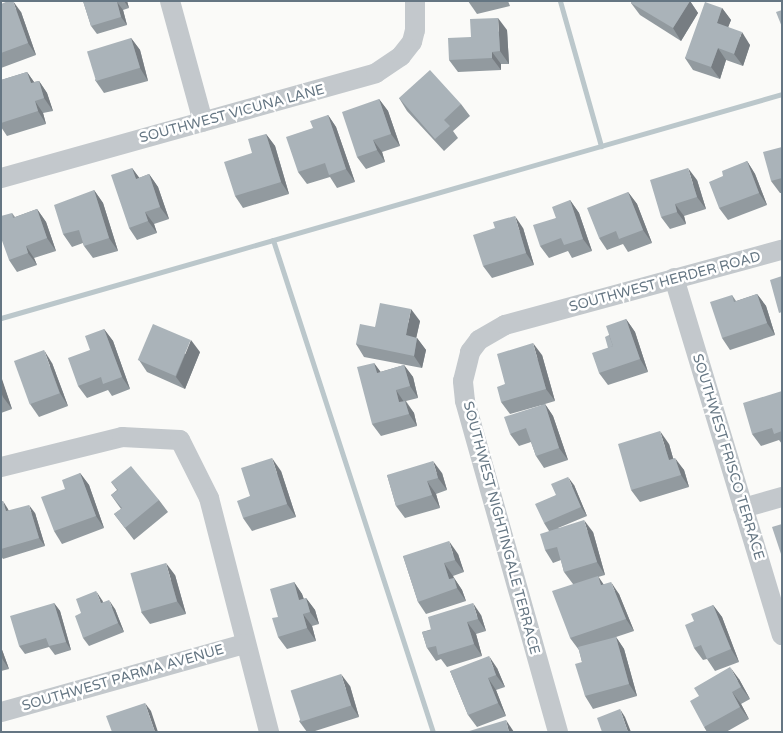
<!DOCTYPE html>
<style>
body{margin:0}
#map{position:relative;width:783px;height:733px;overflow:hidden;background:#fafaf8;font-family:"Varela Round",sans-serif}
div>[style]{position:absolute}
.stream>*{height:5px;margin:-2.5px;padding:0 2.5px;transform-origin:2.5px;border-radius:2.5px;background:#bbc7cb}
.minor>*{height:20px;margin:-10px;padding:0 10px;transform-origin:10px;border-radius:10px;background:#c3c8cc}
.wall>*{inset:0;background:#929a9f}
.shaded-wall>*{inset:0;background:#777d82}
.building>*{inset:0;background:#aab3b9;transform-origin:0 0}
span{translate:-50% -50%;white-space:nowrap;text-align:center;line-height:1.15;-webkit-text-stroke:5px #fff;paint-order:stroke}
.street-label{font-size:14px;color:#657683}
.frame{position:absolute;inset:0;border:2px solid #657683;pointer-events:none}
</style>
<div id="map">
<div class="stream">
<i style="left:560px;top:1px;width:151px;rotate:74.2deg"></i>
<i style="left:273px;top:240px;width:517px;rotate:71.99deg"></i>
<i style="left:1px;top:318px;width:812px;rotate:-16deg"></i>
</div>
<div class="minor">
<i style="left:170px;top:1px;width:125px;rotate:74.7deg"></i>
<i style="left:1px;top:178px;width:389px;rotate:-15.6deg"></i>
<i style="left:376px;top:73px;width:30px;rotate:-34deg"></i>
<i style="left:401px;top:56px;width:18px;rotate:-52deg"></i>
<i style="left:412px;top:42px;width:12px;rotate:-76deg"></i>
<i style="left:415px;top:30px;width:29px;rotate:-90deg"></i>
<i style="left:674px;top:278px;width:373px;rotate:73.2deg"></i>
<i style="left:1px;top:467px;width:125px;rotate:-13.9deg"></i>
<i style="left:122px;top:437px;width:58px;rotate:3deg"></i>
<i style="left:180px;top:440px;width:65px;rotate:63.4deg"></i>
<i style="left:209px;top:498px;width:242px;rotate:75.6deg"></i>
<i style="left:743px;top:508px;width:41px;rotate:-15.8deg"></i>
<i style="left:1px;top:712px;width:253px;rotate:-15.6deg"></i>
<i style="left:558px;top:732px;width:344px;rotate:-105.7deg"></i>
<i style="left:465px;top:401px;width:20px;rotate:-96deg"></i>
<i style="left:463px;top:381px;width:30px;rotate:-76deg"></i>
<i style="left:470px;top:352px;width:15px;rotate:-53deg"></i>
<i style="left:479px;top:340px;width:30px;rotate:-30deg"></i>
<i style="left:505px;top:325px;width:287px;rotate:-15.2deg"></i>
</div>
<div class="wall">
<i style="clip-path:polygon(83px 1px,127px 1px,129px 8px,123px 10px,127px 25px,97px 34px,91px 26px)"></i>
<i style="clip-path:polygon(468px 1px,508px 1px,510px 6px,477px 14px)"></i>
<i style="clip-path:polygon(632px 1px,690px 1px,698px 13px,681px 41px,640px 15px,631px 3px)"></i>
<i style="clip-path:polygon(1px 4px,21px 12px,36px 55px,1px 68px)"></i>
<i style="clip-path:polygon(722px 8px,731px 20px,728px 27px,750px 45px,743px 66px,726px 60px,720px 79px,693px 70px,685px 58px)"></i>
<i style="clip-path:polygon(507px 30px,509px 64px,501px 64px,501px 70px,458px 72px,449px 60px,471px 37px)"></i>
<i style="clip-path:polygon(131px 38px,140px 50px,148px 81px,104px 93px,95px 80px)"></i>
<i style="clip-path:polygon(27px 72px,34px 82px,39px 81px,47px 93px,53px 111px,43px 113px,46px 124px,7px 136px,1px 127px,1px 80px)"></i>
<i style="clip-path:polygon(399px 98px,461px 104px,470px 116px,453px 131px,458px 138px,444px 151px,407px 111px)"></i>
<i style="clip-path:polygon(379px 99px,388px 111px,400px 146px,382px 152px,385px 162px,366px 169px,357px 157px)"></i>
<i style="clip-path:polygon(328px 115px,336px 127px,355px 182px,337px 188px,330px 177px,307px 184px,298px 172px,313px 128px)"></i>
<i style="clip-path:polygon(266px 134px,275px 146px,289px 194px,243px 208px,235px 196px,252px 153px)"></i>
<i style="clip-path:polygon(782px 147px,782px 193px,780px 193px,771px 181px)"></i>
<i style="clip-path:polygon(747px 161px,755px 174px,767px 205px,728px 220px,719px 208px,723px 176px)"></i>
<i style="clip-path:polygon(132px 168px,139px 178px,149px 174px,158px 187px,169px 219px,154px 224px,157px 233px,137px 240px,129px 228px)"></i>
<i style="clip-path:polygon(697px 180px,706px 209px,684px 216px,686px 224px,670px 229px,661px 217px)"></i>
<i style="clip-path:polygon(94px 190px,103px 203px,118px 251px,93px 258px,84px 246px,83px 243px,72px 247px,63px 234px)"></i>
<i style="clip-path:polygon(628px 192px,637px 204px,652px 243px,628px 252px,623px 244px,607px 250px,599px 238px)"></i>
<i style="clip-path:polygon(570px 200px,579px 213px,592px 251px,572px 258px,568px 251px,549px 258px,540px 246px,556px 218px)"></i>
<i style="clip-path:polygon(37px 209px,46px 222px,56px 251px,34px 258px,37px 265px,17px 272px,9px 260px,12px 213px,15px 217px)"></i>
<i style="clip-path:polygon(523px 228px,534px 265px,492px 278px,483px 266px)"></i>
<i style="clip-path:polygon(757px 294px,766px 306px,775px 335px,730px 350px,722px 338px,732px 295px,736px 301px)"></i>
<i style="clip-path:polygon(626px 319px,635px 332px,648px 372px,608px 385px,599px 373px,608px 348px,609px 335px)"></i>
<i style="clip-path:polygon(420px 321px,416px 338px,417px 338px,426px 350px,422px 368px,364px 357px,356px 344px,375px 327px)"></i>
<i style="clip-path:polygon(104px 329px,113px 341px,130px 389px,112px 396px,108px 390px,87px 398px,78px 386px,90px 350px)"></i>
<i style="clip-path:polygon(200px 352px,185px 389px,147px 372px,139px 360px)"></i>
<i style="clip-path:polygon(542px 355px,555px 401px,545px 404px,553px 416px,568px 460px,544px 468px,536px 456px,531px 442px,519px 446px,510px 434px,542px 405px,510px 414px,501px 402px,505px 384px)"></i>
<i style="clip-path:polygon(52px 363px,68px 406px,39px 417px,30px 404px)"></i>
<i style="clip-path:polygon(374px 363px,380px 372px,404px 365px,413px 377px,418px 398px,406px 401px,414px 413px,417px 426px,381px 436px,372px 424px)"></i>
<i style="clip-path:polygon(1px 378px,12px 409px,1px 413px)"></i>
<i style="clip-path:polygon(782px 391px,782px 444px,779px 440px,761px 446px,752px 434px)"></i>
<i style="clip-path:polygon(669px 444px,673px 458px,684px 470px,689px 487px,640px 502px,631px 490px)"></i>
<i style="clip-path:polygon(281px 471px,296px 517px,252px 531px,243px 518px,250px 496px)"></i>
<i style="clip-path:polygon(80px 473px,89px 485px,104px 528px,62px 544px,54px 531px,65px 489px)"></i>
<i style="clip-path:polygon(442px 473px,447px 490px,436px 494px,440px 508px,405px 518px,396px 506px,387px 475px)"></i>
<i style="clip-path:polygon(111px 482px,159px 500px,168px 512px,134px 540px,114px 514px,121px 509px,111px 495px,117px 490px)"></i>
<i style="clip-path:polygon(574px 485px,587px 516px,558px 528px,593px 532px,605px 575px,598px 577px,603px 584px,619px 594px,634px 631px,616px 637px,624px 649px,637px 696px,593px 709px,585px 696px,582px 662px,579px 650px,570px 638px,573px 584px,564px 572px,561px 560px,553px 563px,545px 550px,549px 531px,544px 523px,556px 495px)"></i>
<i style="clip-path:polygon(1px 501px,9px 511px,35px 513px,45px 546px,3px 559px,1px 556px)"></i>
<i style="clip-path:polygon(458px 554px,464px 572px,453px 576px,462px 590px,466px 601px,426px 614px,418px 602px,403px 556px)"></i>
<i style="clip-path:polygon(175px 575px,186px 614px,150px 624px,141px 612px)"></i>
<i style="clip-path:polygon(294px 582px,302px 594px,304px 599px,306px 598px,315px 610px,319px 624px,312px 626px,316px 641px,287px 649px,278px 637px,278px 617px)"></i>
<i style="clip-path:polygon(102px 600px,103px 602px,115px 609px,124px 632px,89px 646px,83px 638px,81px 613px)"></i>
<i style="clip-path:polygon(54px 603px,60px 611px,71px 650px,55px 655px,49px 647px,25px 654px,19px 646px)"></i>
<i style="clip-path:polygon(713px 605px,722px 617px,739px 662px,715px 671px,707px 659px,703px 660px,694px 648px,694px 621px)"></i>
<i style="clip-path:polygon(481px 615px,486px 631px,476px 634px,482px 656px,447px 667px,441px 659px,436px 661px,427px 648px,422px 632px)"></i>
<i style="clip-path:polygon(1px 647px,9px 669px,1px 671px)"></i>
<i style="clip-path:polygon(497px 668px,505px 687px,496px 690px,506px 716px,477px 727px,468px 715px,450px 671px)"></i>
<i style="clip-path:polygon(739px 679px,750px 699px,741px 704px,749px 719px,726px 732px,707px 732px,704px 727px)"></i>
<i style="clip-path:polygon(350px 686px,359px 717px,312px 732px,307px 732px,299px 721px)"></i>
</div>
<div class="shaded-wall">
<i style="clip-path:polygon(13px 1px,21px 12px,36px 55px,28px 43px)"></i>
<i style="clip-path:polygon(124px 1px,127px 1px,129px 8px)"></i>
<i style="clip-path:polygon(690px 1px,698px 13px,681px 41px,673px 28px)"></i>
<i style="clip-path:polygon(117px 2px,123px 10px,127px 25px,121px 17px)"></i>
<i style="clip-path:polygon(722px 8px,731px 20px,725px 35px,717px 23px)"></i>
<i style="clip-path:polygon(498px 18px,507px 30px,509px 64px,500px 51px)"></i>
<i style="clip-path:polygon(742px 32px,750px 45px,743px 66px,734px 54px)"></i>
<i style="clip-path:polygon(131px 38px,140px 50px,148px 81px,140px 68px)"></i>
<i style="clip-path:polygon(718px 48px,726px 60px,720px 79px,711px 67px)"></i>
<i style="clip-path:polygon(492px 52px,501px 64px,501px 70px,492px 58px)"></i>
<i style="clip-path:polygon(27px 72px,36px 85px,31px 83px)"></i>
<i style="clip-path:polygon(39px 81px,47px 93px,53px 111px,44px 98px)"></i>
<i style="clip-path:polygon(379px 99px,388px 111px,400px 146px,391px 134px)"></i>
<i style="clip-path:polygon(35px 101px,43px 113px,46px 124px,38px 111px)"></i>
<i style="clip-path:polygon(328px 115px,336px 127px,355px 182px,346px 169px)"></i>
<i style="clip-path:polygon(266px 134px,275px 146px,289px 194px,281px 182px)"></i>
<i style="clip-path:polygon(373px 140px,382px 152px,385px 162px,377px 150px)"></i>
<i style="clip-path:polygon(747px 161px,755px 174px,767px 205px,759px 193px)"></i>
<i style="clip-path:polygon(132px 168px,141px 180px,136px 179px)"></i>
<i style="clip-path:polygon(688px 168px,697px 180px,706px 209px,697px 197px)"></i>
<i style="clip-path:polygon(149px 174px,158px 187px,169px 219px,160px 207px)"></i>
<i style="clip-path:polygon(94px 190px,103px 203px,118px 251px,109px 238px)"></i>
<i style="clip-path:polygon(628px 192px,637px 204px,652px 243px,643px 230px)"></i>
<i style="clip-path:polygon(570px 200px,579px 213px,592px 251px,583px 239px)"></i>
<i style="clip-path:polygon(675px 204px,684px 216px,686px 224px,677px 212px)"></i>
<i style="clip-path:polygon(37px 209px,46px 222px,56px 251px,47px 238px)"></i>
<i style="clip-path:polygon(145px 212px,154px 224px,157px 233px,148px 221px)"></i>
<i style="clip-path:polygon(515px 216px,523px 228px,534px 265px,526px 253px)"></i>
<i style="clip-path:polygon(26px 246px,34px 258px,37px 265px,28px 253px)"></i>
<i style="clip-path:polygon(757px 294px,766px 306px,775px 335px,767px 323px)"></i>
<i style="clip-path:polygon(411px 309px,420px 321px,414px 348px,406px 335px)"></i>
<i style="clip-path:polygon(626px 319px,635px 332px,648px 372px,640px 359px)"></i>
<i style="clip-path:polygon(104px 329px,113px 341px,130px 389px,122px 377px)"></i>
<i style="clip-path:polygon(417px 338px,426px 350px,422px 368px,414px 356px)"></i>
<i style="clip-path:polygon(191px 340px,200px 352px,185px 389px,176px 377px)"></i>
<i style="clip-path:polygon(533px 343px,542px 355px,555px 401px,546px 389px)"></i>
<i style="clip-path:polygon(44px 350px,52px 363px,68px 406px,60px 393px)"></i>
<i style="clip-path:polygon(374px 363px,383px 375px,377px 373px)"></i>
<i style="clip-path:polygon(404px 365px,413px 377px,418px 398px,410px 386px)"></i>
<i style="clip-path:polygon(1px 378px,2px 379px,12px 409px,3px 397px,1px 392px)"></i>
<i style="clip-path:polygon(396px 390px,404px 402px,399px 402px)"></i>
<i style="clip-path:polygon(405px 401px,414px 413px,417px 426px,409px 414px)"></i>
<i style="clip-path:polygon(545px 404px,553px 416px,568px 460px,559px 448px)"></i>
<i style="clip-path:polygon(660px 431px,669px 444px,677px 472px,669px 460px)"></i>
<i style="clip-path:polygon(272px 458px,281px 471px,296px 517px,287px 504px)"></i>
<i style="clip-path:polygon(675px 458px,684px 470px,689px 487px,681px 475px)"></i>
<i style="clip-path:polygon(433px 461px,442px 473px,447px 490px,438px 478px)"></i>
<i style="clip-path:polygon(80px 473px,89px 485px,104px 528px,96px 516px)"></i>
<i style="clip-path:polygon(568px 477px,574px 485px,587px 516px,581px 507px)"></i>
<i style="clip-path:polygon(427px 481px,436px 494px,440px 508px,432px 495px)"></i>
<i style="clip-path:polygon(3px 501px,8px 509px,12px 520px,6px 511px)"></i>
<i style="clip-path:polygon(29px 505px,35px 513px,45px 546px,39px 538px)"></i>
<i style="clip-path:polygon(584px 520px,593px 532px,605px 575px,597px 562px)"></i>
<i style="clip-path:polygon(449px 541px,458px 554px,464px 572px,455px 560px)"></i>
<i style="clip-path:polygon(166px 563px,175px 575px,186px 614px,177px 601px)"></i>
<i style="clip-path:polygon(444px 563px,453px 576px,457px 588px,449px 579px)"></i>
<i style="clip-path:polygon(598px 576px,606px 588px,601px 585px)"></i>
<i style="clip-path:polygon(454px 578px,462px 590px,466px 601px,457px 588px)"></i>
<i style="clip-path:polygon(294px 582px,302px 594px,308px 612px,299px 600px)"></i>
<i style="clip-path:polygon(611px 582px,619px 594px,634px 631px,626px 619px)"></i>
<i style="clip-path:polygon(96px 591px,102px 600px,107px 612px,101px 603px)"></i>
<i style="clip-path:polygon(306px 598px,315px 610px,319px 624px,310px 612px)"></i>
<i style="clip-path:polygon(109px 600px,115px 609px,124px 632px,118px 623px)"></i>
<i style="clip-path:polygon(54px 603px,60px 611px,71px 650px,66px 642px)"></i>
<i style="clip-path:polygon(473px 603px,481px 615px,486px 631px,478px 619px)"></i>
<i style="clip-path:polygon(713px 605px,722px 617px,739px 662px,731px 649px)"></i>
<i style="clip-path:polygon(303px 614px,312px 626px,316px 641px,307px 628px)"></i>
<i style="clip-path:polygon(467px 622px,476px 634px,482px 656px,474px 644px)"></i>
<i style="clip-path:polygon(616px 637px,624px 649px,637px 696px,629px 684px)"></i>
<i style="clip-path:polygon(1px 647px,9px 669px,3px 660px,1px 656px)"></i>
<i style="clip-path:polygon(489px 656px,497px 668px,505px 687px,496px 675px)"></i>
<i style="clip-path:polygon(730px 667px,739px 679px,750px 699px,741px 687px)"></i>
<i style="clip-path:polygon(341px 674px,350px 686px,359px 717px,351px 705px)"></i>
<i style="clip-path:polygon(488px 678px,496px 690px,506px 716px,498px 703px)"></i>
<i style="clip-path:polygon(732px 692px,741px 704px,749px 719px,740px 707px)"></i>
<i style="clip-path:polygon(145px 703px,151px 711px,158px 732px,155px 732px)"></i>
<i style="clip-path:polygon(620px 709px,625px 717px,631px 732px,628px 732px)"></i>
<i style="clip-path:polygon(506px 720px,514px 732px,509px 732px)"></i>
</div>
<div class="building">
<i style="clip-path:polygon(8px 1px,13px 1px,28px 43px,1px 53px,1px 4px)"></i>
<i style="clip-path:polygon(83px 1px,118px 1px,117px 2px,121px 17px,91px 26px)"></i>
<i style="clip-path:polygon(632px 1px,690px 1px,673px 28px,631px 3px)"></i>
<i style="clip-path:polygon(705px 2px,722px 8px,717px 23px,742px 32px,734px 54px,718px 48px,711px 67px,685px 58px)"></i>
<i style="clip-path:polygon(782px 10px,782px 27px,776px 12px)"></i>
<i style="clip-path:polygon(498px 18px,500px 51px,492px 52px,492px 58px,449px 60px,448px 38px,471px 37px,470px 19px)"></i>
<i style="left:131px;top:38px;width:31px;height:46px;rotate:73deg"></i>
<i style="clip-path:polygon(430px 70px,461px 104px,444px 120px,450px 126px,435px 139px,399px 98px)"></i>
<i style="clip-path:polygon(27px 72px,31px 83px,39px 81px,44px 98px,35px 101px,38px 111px,1px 123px,1px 80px)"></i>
<i style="clip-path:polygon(379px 99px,391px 134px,373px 140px,377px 150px,357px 157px,342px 112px)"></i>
<i style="clip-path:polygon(328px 115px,346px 169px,329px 175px,325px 163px,298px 172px,286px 137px,313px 128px,310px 121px)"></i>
<i style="clip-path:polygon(266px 134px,281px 182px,235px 196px,224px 162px,252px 153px,248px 139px)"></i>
<i style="clip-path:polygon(782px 147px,782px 178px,771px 181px,763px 152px)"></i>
<i style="clip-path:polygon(747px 161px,759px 193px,719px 208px,709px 182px,723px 176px,722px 171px)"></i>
<i style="clip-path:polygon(132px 168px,136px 179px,149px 174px,160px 207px,145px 212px,148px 221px,129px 228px,111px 175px)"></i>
<i style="clip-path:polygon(688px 168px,697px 197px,675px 204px,677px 212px,661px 217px,650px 180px)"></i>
<i style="clip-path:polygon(94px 190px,109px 238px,84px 246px,79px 230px,63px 234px,54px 205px)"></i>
<i style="clip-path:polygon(628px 192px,643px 230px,619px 239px,616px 231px,599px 238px,587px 208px)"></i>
<i style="clip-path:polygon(570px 200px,583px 239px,564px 245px,561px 238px,540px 246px,533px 225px,556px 218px,552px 207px)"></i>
<i style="clip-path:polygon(37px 209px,47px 238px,26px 246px,28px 253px,9px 260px,1px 238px,1px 216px,12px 213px,13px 218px)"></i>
<i style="clip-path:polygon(515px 216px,526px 253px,483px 266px,473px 235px,495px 228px,493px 222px)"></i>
<i style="clip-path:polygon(782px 276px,782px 312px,779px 313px,770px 280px)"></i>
<i style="clip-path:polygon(757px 294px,767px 323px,722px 338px,710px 302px,732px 295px,734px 302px)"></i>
<i style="clip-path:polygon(380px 303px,411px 309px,406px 335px,417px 338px,414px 356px,356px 344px,360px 324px,375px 327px)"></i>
<i style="clip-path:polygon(626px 319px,640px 359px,599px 373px,592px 353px,613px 346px,606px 326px)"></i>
<i style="left:153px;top:324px;width:41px;height:39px;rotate:23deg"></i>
<i style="clip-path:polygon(104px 329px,122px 377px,103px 384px,101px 377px,78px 386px,68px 358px,90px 350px,85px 336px)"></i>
<i style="clip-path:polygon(609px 335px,613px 346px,608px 348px,605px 337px)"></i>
<i style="clip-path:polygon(533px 343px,546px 389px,501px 402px,497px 387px,505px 384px,497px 354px)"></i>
<i style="left:44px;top:350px;width:46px;height:32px;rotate:70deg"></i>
<i style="clip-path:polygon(374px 363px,377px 373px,404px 365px,410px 386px,396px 390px,399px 402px,405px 401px,409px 414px,372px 424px,357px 367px)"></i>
<i style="clip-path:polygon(782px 391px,782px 431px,774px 434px,772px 428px,752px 434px,743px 403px)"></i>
<i style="clip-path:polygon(545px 404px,559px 448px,536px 456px,526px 428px,510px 434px,504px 417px)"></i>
<i style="clip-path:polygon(660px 431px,669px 460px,675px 458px,681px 475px,631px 490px,618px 444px)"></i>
<i style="clip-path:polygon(272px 458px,287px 504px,243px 518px,237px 501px,250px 496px,241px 468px)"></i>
<i style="clip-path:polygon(433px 461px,438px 478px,427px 481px,432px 495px,396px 506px,387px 475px)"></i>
<i style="clip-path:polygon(131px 466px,159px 500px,125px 528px,114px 514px,122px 508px,111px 495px,118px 490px,111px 482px)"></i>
<i style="clip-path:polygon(80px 473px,96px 516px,54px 531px,41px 497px,65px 489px,62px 480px)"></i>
<i style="clip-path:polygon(568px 477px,581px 507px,544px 523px,535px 504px,556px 495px,551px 484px)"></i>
<i style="clip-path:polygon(1px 501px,3px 501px,6px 511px,29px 505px,39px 538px,1px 549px)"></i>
<i style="clip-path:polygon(584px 520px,597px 562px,564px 572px,557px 547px,545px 550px,540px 534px)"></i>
<i style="clip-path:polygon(782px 524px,782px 557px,772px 527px)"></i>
<i style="clip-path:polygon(449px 541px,455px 560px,444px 563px,449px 579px,454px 578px,457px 588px,418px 602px,403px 556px)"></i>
<i style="left:166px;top:563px;width:40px;height:37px;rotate:74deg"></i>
<i style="clip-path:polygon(598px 576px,601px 585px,611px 582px,626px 619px,570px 638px,552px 591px)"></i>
<i style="clip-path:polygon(294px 582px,299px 600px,306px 598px,310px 612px,303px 614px,307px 628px,278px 637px,272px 618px,278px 617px,270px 589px)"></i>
<i style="clip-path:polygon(96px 591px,101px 603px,109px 600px,118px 623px,83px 638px,75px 616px,81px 613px,76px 599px)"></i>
<i style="clip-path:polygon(54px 603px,66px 642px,49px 646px,46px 638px,19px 646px,10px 616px)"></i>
<i style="clip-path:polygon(473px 603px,478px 619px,467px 622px,474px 644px,438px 655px,436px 646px,427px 648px,422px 632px,431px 630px,428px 617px)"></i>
<i style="clip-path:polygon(713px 605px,731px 649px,707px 659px,701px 645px,694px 648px,685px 625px,694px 621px,691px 614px)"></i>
<i style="clip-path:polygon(616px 637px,629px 684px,585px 696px,575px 664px,582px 662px,578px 647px)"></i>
<i style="clip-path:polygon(489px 656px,496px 675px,488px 678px,498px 703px,468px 715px,450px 671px)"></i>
<i style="clip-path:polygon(730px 667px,741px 687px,732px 692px,740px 707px,704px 727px,690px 701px,699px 696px,694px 688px)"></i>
<i style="left:341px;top:674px;width:33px;height:53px;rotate:72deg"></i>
<i style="clip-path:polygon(145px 703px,155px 732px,112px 732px,106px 716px)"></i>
<i style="clip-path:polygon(620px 709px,628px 732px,602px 732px,597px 718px)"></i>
<i style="clip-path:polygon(506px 720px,509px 732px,466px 732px)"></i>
</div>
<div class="street-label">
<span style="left:232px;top:114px;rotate:-15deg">SOUTHWEST VICUNA LANE</span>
<span style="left:665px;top:282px;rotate:-15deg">SOUTHWEST HERDER ROAD</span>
<span style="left:728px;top:457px;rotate:73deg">SOUTHWEST FRISCO TERRACE</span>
<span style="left:501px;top:528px;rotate:75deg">SOUTHWEST NIGHTINGALE TERRACE</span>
<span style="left:123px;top:678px;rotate:-16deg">SOUTHWEST PARMA AVENUE</span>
</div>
<div class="frame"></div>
</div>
